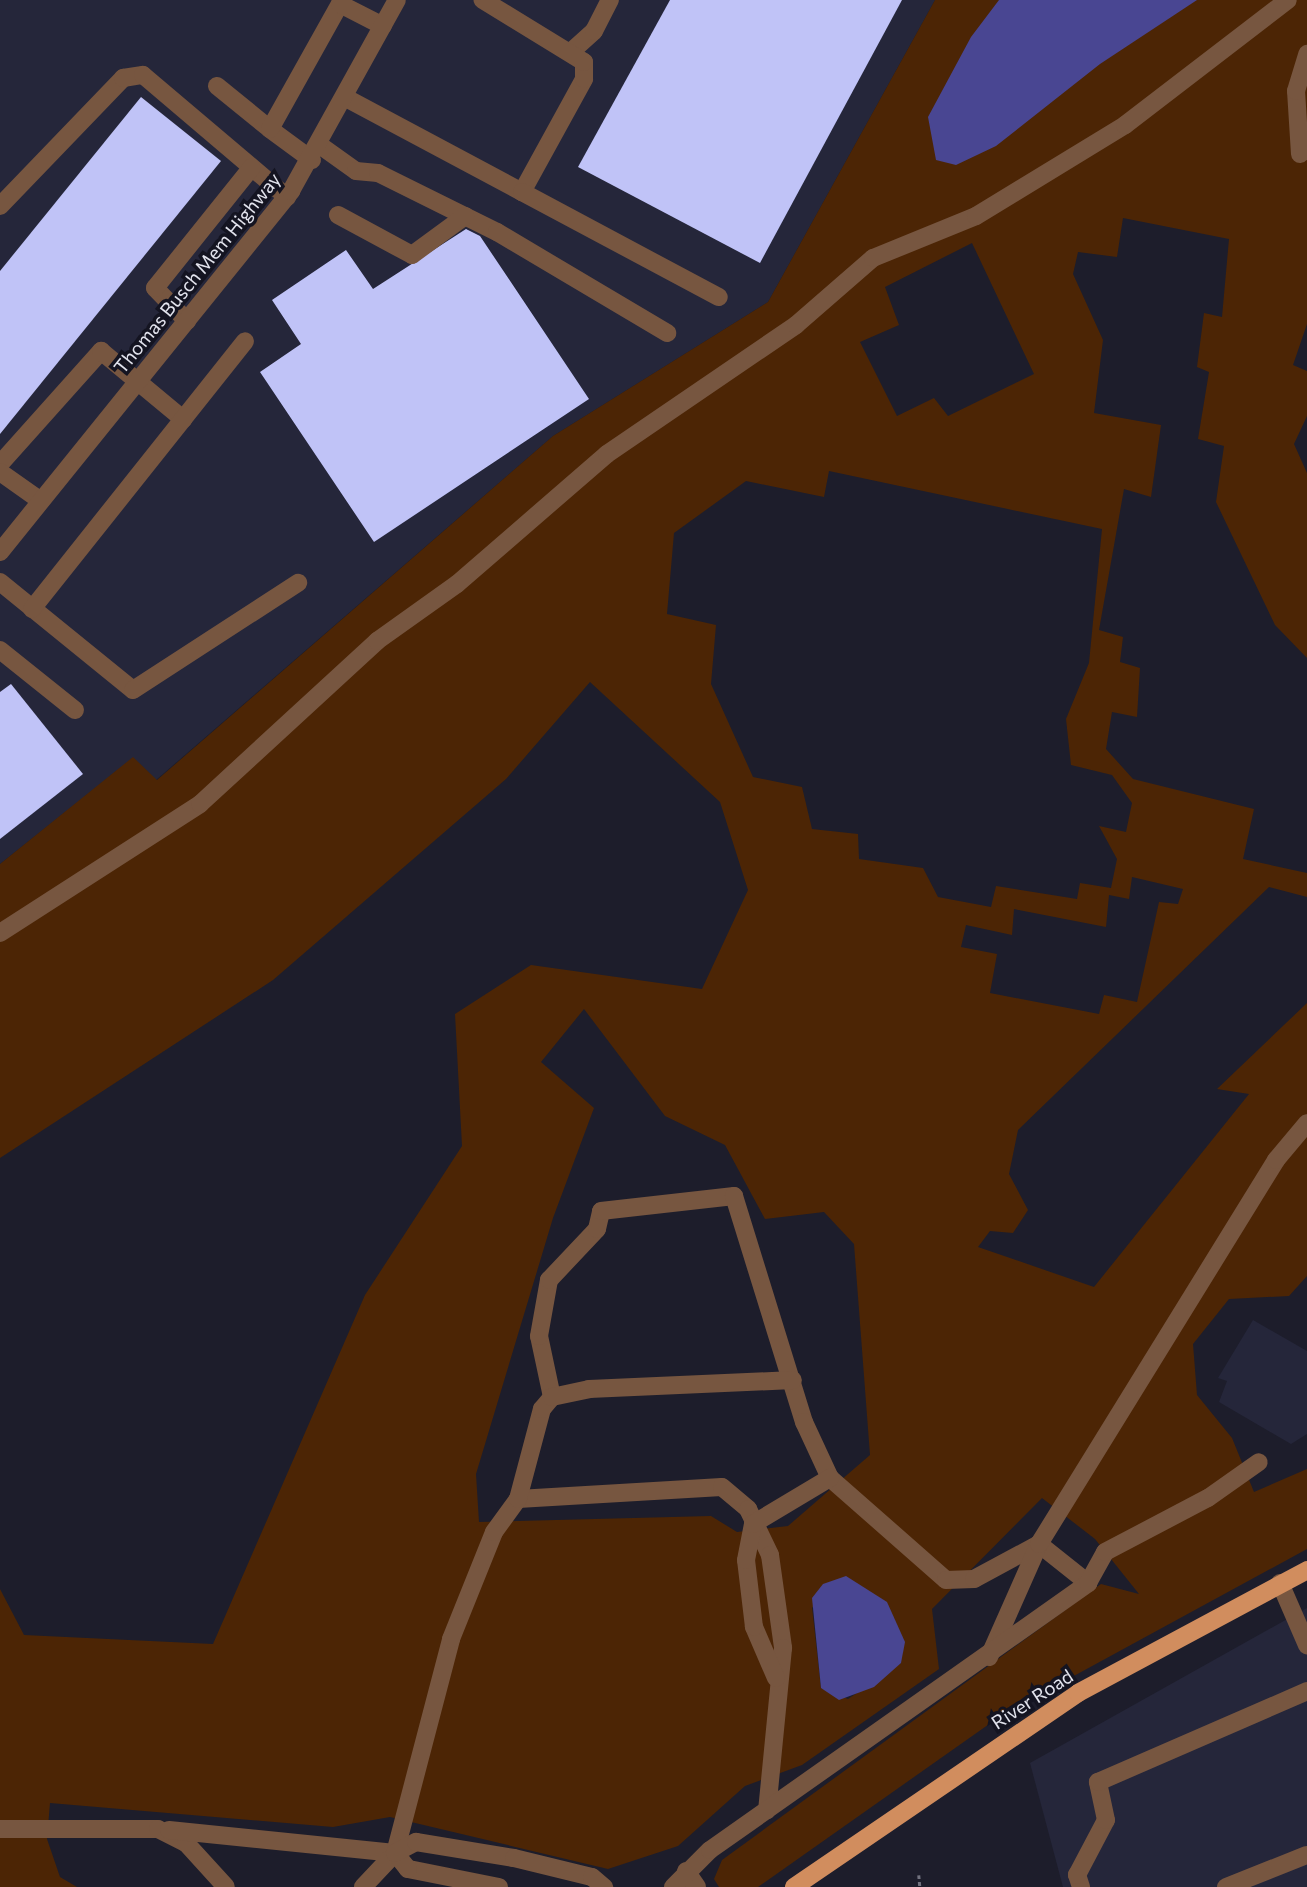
<!DOCTYPE html>
<style>
body{margin:0}
#map{position:relative;width:1307px;height:1887px;overflow:hidden;background:#1d1d2b;font-family:Commissioner,sans-serif}
div>[style]{position:absolute}
.built>*{inset:0;background:#25263a}
.green>*{inset:0;background:#4c2505}
.water>*{inset:0;background:#494692}
.building>*{inset:0;background:#c0c3f7}
.path>*{height:2.5px;margin-top:-1.25px;transform-origin:0;background:repeating-linear-gradient(90deg,#72727f 0 3.5px,transparent 0 7px)}
.minor>*{height:18px;margin:-9px;padding:0 9px;transform-origin:9px;border-radius:9px;background:#775640}
.major>*{height:18px;margin:-9px;padding:0 9px;transform-origin:9px;border-radius:9px;background:#d18d5e}
span{translate:-50% -50%;white-space:nowrap;text-align:center;line-height:1.15;-webkit-text-stroke:7px #141421;paint-order:stroke}
.street-label{font-size:19px;color:#e2e3ed}
</style>
<div id="map">
<div class="built">
<i style="clip-path:polygon(0 0,935px 0,768px 302px,553px 436px,156px 780px,133px 758px,0 864px)"></i>
<i style="clip-path:polygon(1253px 1320px,1307px 1351px,1307px 1434px,1291px 1444px,1219px 1402px,1227px 1381px,1218px 1378px)"></i>
<i style="clip-path:polygon(1307px 1608px,1307px 1887px,1063px 1887px,1030px 1763px)"></i>
</div>
<div class="green">
<i style="clip-path:polygon(evenodd,935px 0,1307px 0,1307px 324px,1293px 365px,1307px 371px,1307px 416px,1294px 444px,1307px 473px,1307px 658px,1275px 625px,1216px 502px,1224px 446px,1198px 439px,1209px 372px,1197px 367px,1204px 313px,1222px 317px,1229px 239px,1123px 218px,1117px 257px,1078px 252px,1073px 274px,1103px 340px,1094px 413px,1161px 425px,1151px 497px,1124px 489px,1099px 630px,1123px 637px,1120px 662px,1140px 668px,1137px 717px,1112px 712px,1106px 749px,1133px 779px,1254px 809px,1243px 859px,1307px 873px,1307px 897px,1269px 887px,1018px 1130px,1009px 1174px,1028px 1210px,1013px 1233px,990px 1231px,978px 1247px,1094px 1287px,1249px 1094px,1217px 1089px,1307px 1003px,1307px 1276px,1289px 1296px,1229px 1299px,1193px 1344px,1197px 1395px,1232px 1438px,1254px 1492px,1307px 1469px,1307px 1549px,1002px 1715px,758px 1887px,719px 1887px,714px 1879px,722px 1860px,1101px 1584px,1139px 1594px,1095px 1539px,1042px 1498px,932px 1609px,939px 1669px,802px 1765px,745px 1786px,678px 1846px,608px 1869px,390px 1817px,333px 1827px,50px 1803px,47px 1839px,60px 1877px,77px 1887px,0 1887px,0 1589px,24px 1635px,213px 1644px,365px 1295px,462px 1146px,455px 1014px,531px 965px,702px 989px,748px 890px,720px 802px,590px 682px,506px 779px,273px 980px,0 1158px,0 864px,133px 757px,157px 780px,553px 436px,768px 302px,935px 0,972px 243px,1034px 374px,948px 416px,934px 398px,897px 416px,860px 342px,899px 325px,885px 287px,972px 243px,935px 0,829px 471px,1102px 529px,1089px 663px,1066px 719px,1071px 765px,1112px 775px,1132px 803px,1126px 832px,1099px 826px,1117px 859px,1111px 888px,1080px 883px,1077px 899px,996px 886px,991px 907px,938px 897px,923px 868px,859px 859px,858px 834px,812px 829px,802px 787px,753px 777px,711px 684px,716px 625px,667px 614px,674px 533px,746px 481px,824px 497px,829px 471px,935px 0,1132px 877px,1183px 889px,1178px 904px,1159px 902px,1137px 1002px,1104px 995px,1099px 1014px,990px 993px,997px 954px,961px 947px,966px 925px,1012px 935px,1014px 909px,1106px 927px,1109px 895px,1129px 899px,1132px 877px,935px 0,584px 1009px,665px 1116px,725px 1145px,765px 1219px,824px 1212px,854px 1244px,870px 1455px,788px 1526px,737px 1532px,711px 1516px,479px 1522px,476px 1474px,553px 1218px,594px 1108px,541px 1062px,584px 1009px,935px 0,812px 1607px,901px 1663px,848px 1699px,821px 1688px,812px 1607px)"></i>
</div>
<div class="water">
<i style="clip-path:polygon(999px 0,1197px 0,1100px 64px,996px 146px,956px 165px,936px 160px,928px 117px,971px 37px)"></i>
<i style="clip-path:polygon(846px 1576px,887px 1602px,905px 1642px,901px 1663px,874px 1687px,839px 1700px,821px 1688px,812px 1598px,823px 1584px)"></i>
</div>
<div class="building">
<i style="clip-path:polygon(670px 0,902px 0,760px 263px,578px 167px)"></i>
<i style="clip-path:polygon(141px 97px,221px 161px,0 434px,0 271px)"></i>
<i style="clip-path:polygon(466px 229px,480px 236px,589px 399px,374px 542px,260px 372px,301px 344px,272px 300px,346px 250px,373px 289px)"></i>
<i style="clip-path:polygon(11px 684px,83px 774px,0 839px,0 692px)"></i>
</div>
<div class="path">
<i style="left:919px;top:1875px;width:12px;rotate:85deg"></i>
</div>
<div class="minor">
<i style="left:573px;top:50px;width:28px;rotate:-42deg"></i>
<i style="left:594px;top:31px;width:35px;rotate:-63deg"></i>
<i style="left:217px;top:86px;width:68px;rotate:39.1deg"></i>
<i style="left:346px;top:98px;width:200px;rotate:28.1deg"></i>
<i style="left:522px;top:192px;width:129px;rotate:-61.2deg"></i>
<i style="left:584px;top:79px;width:17px;rotate:-90deg"></i>
<i style="left:584px;top:62px;width:119px;rotate:-148.5deg"></i>
<i style="left:321px;top:146px;width:43px;rotate:35.5deg"></i>
<i style="left:356px;top:171px;width:22px;rotate:5deg"></i>
<i style="left:378px;top:173px;width:133px;rotate:26.4deg"></i>
<i style="left:497px;top:232px;width:198px;rotate:30.7deg"></i>
<i style="left:1300px;top:154px;width:63px;rotate:-93.6deg"></i>
<i style="left:1296px;top:91px;width:39px;rotate:-73deg"></i>
<i style="left:312px;top:160px;width:52px;rotate:-143.6deg"></i>
<i style="left:270px;top:129px;width:143px;rotate:-60.8deg"></i>
<i style="left:340px;top:4px;width:48px;rotate:27.1deg"></i>
<i style="left:522px;top:192px;width:223px;rotate:28.1deg"></i>
<i style="left:0;top:206px;width:178px;rotate:-46.1deg"></i>
<i style="left:123px;top:78px;width:20px;rotate:-9deg"></i>
<i style="left:143px;top:75px;width:189px;rotate:40.3deg"></i>
<i style="left:338px;top:215px;width:84px;rotate:28.4deg"></i>
<i style="left:412px;top:255px;width:66px;rotate:-36.3deg"></i>
<i style="left:187px;top:321px;width:46px;rotate:-134.1deg"></i>
<i style="left:155px;top:288px;width:154px;rotate:-51.3deg"></i>
<i style="left:0;top:464px;width:152px;rotate:-48.2deg"></i>
<i style="left:101px;top:351px;width:107px;rotate:39.7deg"></i>
<i style="left:0;top:472px;width:50px;rotate:35.3deg"></i>
<i style="left:0;top:552px;width:464px;rotate:-51.1deg"></i>
<i style="left:291px;top:191px;width:218px;rotate:-61deg"></i>
<i style="left:0;top:582px;width:171px;rotate:39.1deg"></i>
<i style="left:133px;top:690px;width:197px;rotate:-33deg"></i>
<i style="left:32px;top:609px;width:342px;rotate:-51.5deg"></i>
<i style="left:0;top:650px;width:96px;rotate:38.7deg"></i>
<i style="left:0;top:933px;width:238px;rotate:-32.8deg"></i>
<i style="left:200px;top:804px;width:241px;rotate:-42.6deg"></i>
<i style="left:377px;top:641px;width:98px;rotate:-35.5deg"></i>
<i style="left:457px;top:584px;width:198px;rotate:-40.9deg"></i>
<i style="left:607px;top:454px;width:229px;rotate:-34.3deg"></i>
<i style="left:796px;top:325px;width:102px;rotate:-41deg"></i>
<i style="left:873px;top:258px;width:111px;rotate:-22.2deg"></i>
<i style="left:976px;top:216px;width:175px;rotate:-31.4deg"></i>
<i style="left:1125px;top:125px;width:205px;rotate:-37.5deg"></i>
<i style="left:552px;top:1397px;width:62px;rotate:-102deg"></i>
<i style="left:539px;top:1336px;width:57px;rotate:-79.9deg"></i>
<i style="left:549px;top:1280px;width:70px;rotate:-46.7deg"></i>
<i style="left:597px;top:1229px;width:18px;rotate:-77deg"></i>
<i style="left:601px;top:1211px;width:134px;rotate:-6.4deg"></i>
<i style="left:734px;top:1196px;width:237px;rotate:72.8deg"></i>
<i style="left:804px;top:1422px;width:62px;rotate:65.1deg"></i>
<i style="left:830px;top:1478px;width:154px;rotate:41.3deg"></i>
<i style="left:946px;top:1580px;width:28px;rotate:-2deg"></i>
<i style="left:974px;top:1579px;width:74px;rotate:-28.3deg"></i>
<i style="left:1039px;top:1544px;width:63px;rotate:38.5deg"></i>
<i style="left:518px;top:1499px;width:204px;rotate:-3.4deg"></i>
<i style="left:722px;top:1487px;width:34px;rotate:40deg"></i>
<i style="left:748px;top:1509px;width:51px;rotate:64.4deg"></i>
<i style="left:770px;top:1555px;width:94px;rotate:82deg"></i>
<i style="left:783px;top:1648px;width:163px;rotate:95.6deg"></i>
<i style="left:1280px;top:1583px;width:68px;rotate:66.5deg"></i>
<i style="left:989px;top:1657px;width:124px;rotate:-66.1deg"></i>
<i style="left:1039px;top:1544px;width:451px;rotate:-58.3deg"></i>
<i style="left:1276px;top:1160px;width:48px;rotate:-50deg"></i>
<i style="left:776px;top:1678px;width:56px;rotate:-113.3deg"></i>
<i style="left:754px;top:1627px;width:67px;rotate:-96.8deg"></i>
<i style="left:746px;top:1560px;width:37px;rotate:-79deg"></i>
<i style="left:753px;top:1524px;width:90px;rotate:-30.9deg"></i>
<i style="left:0;top:1829px;width:158px"></i>
<i style="left:158px;top:1829px;width:31px;rotate:27deg"></i>
<i style="left:186px;top:1843px;width:59px;rotate:47.7deg"></i>
<i style="left:169px;top:1830px;width:227px;rotate:5.8deg"></i>
<i style="left:686px;top:1871px;width:19px;rotate:55deg"></i>
<i style="left:363px;top:1887px;width:47px;rotate:-46.7deg"></i>
<i style="left:395px;top:1853px;width:221px;rotate:-75.3deg"></i>
<i style="left:451px;top:1639px;width:115px;rotate:-68.1deg"></i>
<i style="left:494px;top:1532px;width:41px;rotate:-54deg"></i>
<i style="left:518px;top:1499px;width:93px;rotate:-75.1deg"></i>
<i style="left:542px;top:1409px;width:16px;rotate:-50deg"></i>
<i style="left:552px;top:1397px;width:38px;rotate:-12deg"></i>
<i style="left:589px;top:1389px;width:204px;rotate:-2.5deg"></i>
<i style="left:499px;top:1887px;width:93px;rotate:-168.8deg"></i>
<i style="left:408px;top:1869px;width:21px;rotate:-129deg"></i>
<i style="left:395px;top:1853px;width:24px;rotate:-28deg"></i>
<i style="left:416px;top:1842px;width:99px;rotate:9.3deg"></i>
<i style="left:514px;top:1858px;width:80px;rotate:13.7deg"></i>
<i style="left:592px;top:1877px;width:16px;rotate:40deg"></i>
<i style="left:673px;top:1887px;width:52px;rotate:-45deg"></i>
<i style="left:710px;top:1850px;width:463px;rotate:-35.2deg"></i>
<i style="left:1088px;top:1583px;width:35px;rotate:-61deg"></i>
<i style="left:1105px;top:1552px;width:116px;rotate:-27.7deg"></i>
<i style="left:1208px;top:1498px;width:62px;rotate:-35.2deg"></i>
<i style="left:1081px;top:1887px;width:13px;rotate:-108deg"></i>
<i style="left:1077px;top:1875px;width:62px;rotate:-62.2deg"></i>
<i style="left:1106px;top:1820px;width:39px;rotate:-102deg"></i>
<i style="left:1098px;top:1782px;width:228px;rotate:-23.5deg"></i>
<i style="left:1226px;top:1887px;width:87px;rotate:-21.6deg"></i>
</div>
<div class="major">
<i style="left:794px;top:1887px;width:344px;rotate:-34.3deg"></i>
<i style="left:1078px;top:1693px;width:260px;rotate:-28.2deg"></i>
</div>
<div class="street-label">
<span style="left:197px;top:273px;rotate:-51deg">Thomas Busch Mem Highway</span>
<span style="left:1032px;top:1699px;rotate:-33deg">River Road</span>
</div>
</div>
